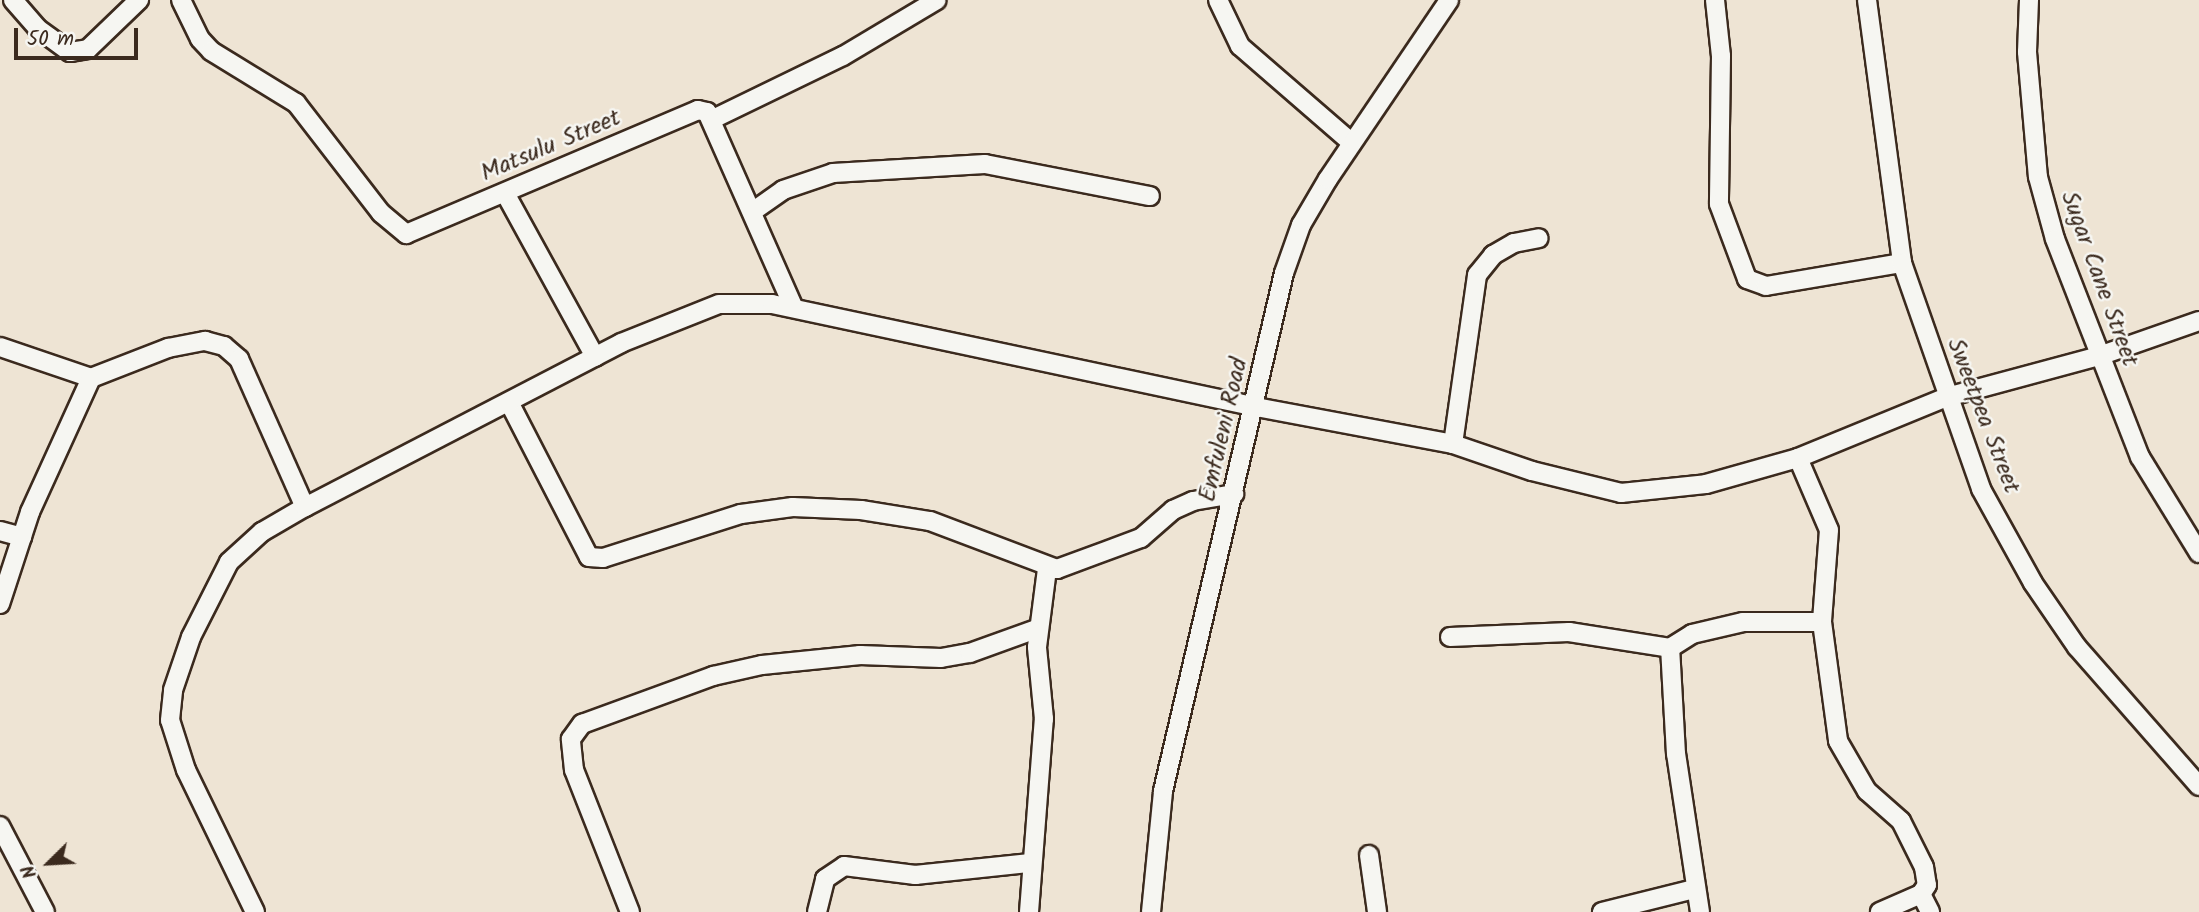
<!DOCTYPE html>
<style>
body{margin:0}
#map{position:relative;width:2199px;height:912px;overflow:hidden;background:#eee4d4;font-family:Kalam,sans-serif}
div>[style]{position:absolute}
.roads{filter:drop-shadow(2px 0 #3b2a1e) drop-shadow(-2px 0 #3b2a1e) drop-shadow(0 2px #3b2a1e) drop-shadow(0 -2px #3b2a1e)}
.minor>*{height:18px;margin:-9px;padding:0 9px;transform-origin:9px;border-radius:9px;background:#f6f6f2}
span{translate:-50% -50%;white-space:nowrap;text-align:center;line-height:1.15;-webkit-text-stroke:5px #f6f6f2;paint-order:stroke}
.street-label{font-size:24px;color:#3b2a1e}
.north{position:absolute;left:14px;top:828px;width:70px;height:70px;-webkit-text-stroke:5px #f6f6f2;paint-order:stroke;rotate:246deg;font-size:19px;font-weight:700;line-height:28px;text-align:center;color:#3b2a1e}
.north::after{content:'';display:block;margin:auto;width:24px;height:32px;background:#3b2a1e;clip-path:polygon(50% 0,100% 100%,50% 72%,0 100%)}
.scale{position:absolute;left:14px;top:28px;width:124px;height:32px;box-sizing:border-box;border:4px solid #3b2a1e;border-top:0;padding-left:9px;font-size:21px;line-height:24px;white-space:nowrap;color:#3b2a1e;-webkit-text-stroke:5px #f6f6f2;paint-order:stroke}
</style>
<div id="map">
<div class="roads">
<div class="minor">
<i style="left:13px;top:0;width:37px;rotate:49deg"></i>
<i style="left:37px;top:28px;width:41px;rotate:36deg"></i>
<i style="left:70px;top:52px;width:18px;rotate:-9deg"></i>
<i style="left:88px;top:49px;width:71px;rotate:-43.9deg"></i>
<i style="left:181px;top:0;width:43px;rotate:64deg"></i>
<i style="left:200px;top:39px;width:16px;rotate:47deg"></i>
<i style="left:211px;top:51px;width:100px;rotate:31.5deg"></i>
<i style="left:296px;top:103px;width:139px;rotate:52.3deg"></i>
<i style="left:381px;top:213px;width:33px;rotate:40deg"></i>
<i style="left:406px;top:234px;width:317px;rotate:-23deg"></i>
<i style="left:698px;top:110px;width:9px;rotate:13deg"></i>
<i style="left:707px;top:112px;width:214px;rotate:66.1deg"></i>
<i style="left:1218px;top:0;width:51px;rotate:64.4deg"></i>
<i style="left:1240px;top:46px;width:148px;rotate:40.9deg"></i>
<i style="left:1715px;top:0;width:56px;rotate:83.9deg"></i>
<i style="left:1721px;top:56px;width:148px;rotate:90.8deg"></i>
<i style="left:1719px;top:204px;width:80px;rotate:69.5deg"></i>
<i style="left:1747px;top:279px;width:20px;rotate:20deg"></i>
<i style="left:1766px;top:286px;width:138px;rotate:-9.6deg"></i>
<i style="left:1867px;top:0;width:265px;rotate:82.4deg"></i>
<i style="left:1902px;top:263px;width:239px;rotate:70.7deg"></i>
<i style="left:1981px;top:489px;width:107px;rotate:61deg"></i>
<i style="left:2033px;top:583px;width:78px;rotate:55.5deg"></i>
<i style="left:2077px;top:647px;width:185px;rotate:48.7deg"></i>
<i style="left:2029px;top:0;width:52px;rotate:92.2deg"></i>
<i style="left:2027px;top:52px;width:125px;rotate:85deg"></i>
<i style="left:2038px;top:177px;width:64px;rotate:74.7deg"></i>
<i style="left:2055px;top:239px;width:234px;rotate:68.7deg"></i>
<i style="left:2140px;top:457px;width:113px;rotate:58.4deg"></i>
<i style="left:713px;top:119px;width:144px;rotate:-25.9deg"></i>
<i style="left:843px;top:56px;width:109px;rotate:-30.8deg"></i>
<i style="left:505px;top:193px;width:187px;rotate:61.2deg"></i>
<i style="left:752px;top:212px;width:38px;rotate:-35deg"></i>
<i style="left:783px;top:190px;width:53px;rotate:-18.8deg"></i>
<i style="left:833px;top:173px;width:152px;rotate:-3.4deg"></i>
<i style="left:985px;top:164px;width:168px;rotate:11deg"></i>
<i style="left:0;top:347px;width:96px;rotate:18.8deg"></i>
<i style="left:510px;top:404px;width:172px;rotate:62.7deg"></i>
<i style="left:589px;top:557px;width:14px;rotate:4deg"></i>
<i style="left:603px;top:558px;width:145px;rotate:-17.7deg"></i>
<i style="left:741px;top:514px;width:52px;rotate:-7.7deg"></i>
<i style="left:793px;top:507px;width:68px;rotate:2.5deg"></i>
<i style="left:861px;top:510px;width:70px;rotate:9.1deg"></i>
<i style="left:930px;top:521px;width:136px;rotate:20.7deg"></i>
<i style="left:1057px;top:569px;width:90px;rotate:-20.3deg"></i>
<i style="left:1141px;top:538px;width:43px;rotate:-41.2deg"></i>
<i style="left:1173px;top:510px;width:22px;rotate:-24deg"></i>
<i style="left:1193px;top:501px;width:42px;rotate:-9.7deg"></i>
<i style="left:1453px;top:444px;width:171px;rotate:-81.9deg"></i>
<i style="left:1477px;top:275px;width:26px;rotate:-51deg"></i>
<i style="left:1493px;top:255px;width:24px;rotate:-30deg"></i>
<i style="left:1514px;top:243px;width:25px;rotate:-11deg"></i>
<i style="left:1798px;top:458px;width:78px;rotate:66.7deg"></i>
<i style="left:1829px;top:530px;width:92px;rotate:94.4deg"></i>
<i style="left:1822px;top:622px;width:120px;rotate:82.3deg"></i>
<i style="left:1838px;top:741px;width:58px;rotate:59.9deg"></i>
<i style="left:1867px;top:791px;width:45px;rotate:41.4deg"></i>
<i style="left:1901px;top:821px;width:51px;rotate:63.4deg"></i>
<i style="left:1924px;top:867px;width:18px;rotate:81deg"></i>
<i style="left:1927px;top:885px;width:11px;rotate:124deg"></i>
<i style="left:1921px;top:894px;width:45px;rotate:156.3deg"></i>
<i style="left:0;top:531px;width:23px;rotate:15deg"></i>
<i style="left:0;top:604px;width:97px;rotate:-71.9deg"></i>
<i style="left:30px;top:512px;width:147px;rotate:-65.5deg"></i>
<i style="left:91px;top:378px;width:83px;rotate:-21.3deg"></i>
<i style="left:168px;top:348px;width:38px;rotate:-11deg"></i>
<i style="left:205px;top:341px;width:20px;rotate:15deg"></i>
<i style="left:224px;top:346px;width:20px;rotate:41deg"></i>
<i style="left:239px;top:359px;width:162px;rotate:66deg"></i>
<i style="left:1450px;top:637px;width:119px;rotate:-2.4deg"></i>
<i style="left:1569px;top:632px;width:102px;rotate:9deg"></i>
<i style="left:0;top:826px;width:97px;rotate:62.4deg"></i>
<i style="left:1369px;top:855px;width:58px;rotate:82deg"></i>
<i style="left:1921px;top:894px;width:20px;rotate:63deg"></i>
<i style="left:255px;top:912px;width:158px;rotate:-115.9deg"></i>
<i style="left:186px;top:770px;width:52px;rotate:-107.7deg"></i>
<i style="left:170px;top:720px;width:30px;rotate:-84deg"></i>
<i style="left:173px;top:690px;width:56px;rotate:-71.2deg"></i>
<i style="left:191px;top:637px;width:84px;rotate:-63.1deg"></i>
<i style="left:229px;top:562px;width:45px;rotate:-42.3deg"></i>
<i style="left:262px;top:532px;width:50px;rotate:-30.2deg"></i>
<i style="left:305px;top:507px;width:356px;rotate:-27.4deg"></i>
<i style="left:621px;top:343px;width:105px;rotate:-21.7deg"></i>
<i style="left:719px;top:304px;width:53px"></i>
<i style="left:772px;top:304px;width:495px;rotate:12deg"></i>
<i style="left:1256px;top:407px;width:200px;rotate:10.6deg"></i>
<i style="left:1453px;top:444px;width:83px;rotate:18.9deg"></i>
<i style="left:1532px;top:471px;width:92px;rotate:13.9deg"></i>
<i style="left:1621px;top:493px;width:85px;rotate:-6deg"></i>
<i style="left:1706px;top:484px;width:96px;rotate:-15.8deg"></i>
<i style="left:1798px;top:458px;width:161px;rotate:-22.3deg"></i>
<i style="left:1947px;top:397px;width:157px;rotate:-15.1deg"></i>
<i style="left:2099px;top:356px;width:106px;rotate:-19.3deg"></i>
<i style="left:630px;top:912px;width:153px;rotate:-111.5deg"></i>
<i style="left:574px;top:770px;width:31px;rotate:-96deg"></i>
<i style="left:571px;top:739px;width:19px;rotate:-54deg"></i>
<i style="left:582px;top:724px;width:140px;rotate:-20.1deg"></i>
<i style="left:713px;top:676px;width:50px;rotate:-12.7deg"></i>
<i style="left:762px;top:665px;width:99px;rotate:-5.8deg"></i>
<i style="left:860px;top:655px;width:81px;rotate:2.1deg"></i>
<i style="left:941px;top:658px;width:29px;rotate:-10deg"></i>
<i style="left:970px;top:653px;width:73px;rotate:-19.9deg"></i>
<i style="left:817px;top:912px;width:34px;rotate:-76deg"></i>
<i style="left:825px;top:879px;width:23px;rotate:-34deg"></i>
<i style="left:844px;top:866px;width:72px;rotate:7.2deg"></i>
<i style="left:915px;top:875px;width:116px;rotate:-6deg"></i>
<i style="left:1029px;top:912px;width:194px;rotate:-85.6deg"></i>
<i style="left:1044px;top:719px;width:72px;rotate:-95.6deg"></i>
<i style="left:1037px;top:647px;width:79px;rotate:-82.7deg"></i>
<i style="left:1151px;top:912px;width:122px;rotate:-84.3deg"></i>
<i style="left:1163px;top:791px;width:532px;rotate:-76.85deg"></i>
<i style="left:1284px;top:273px;width:51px;rotate:-70.5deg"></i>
<i style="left:1301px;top:225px;width:53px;rotate:-59.6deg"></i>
<i style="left:1328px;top:179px;width:216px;rotate:-55.9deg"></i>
<i style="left:1602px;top:912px;width:95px;rotate:-14deg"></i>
<i style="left:1700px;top:912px;width:160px;rotate:-98.6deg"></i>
<i style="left:1676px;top:754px;width:106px;rotate:-93.2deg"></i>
<i style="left:1670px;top:648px;width:26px;rotate:-32deg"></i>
<i style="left:1692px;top:634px;width:52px;rotate:-13.2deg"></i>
<i style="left:1743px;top:622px;width:79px"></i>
</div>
</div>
<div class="street-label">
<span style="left:551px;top:146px;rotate:-23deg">Matsulu Street</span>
<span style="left:2099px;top:279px;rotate:70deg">Sugar Cane Street</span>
<span style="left:1983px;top:416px;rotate:69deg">Sweetpea Street</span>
<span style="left:1224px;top:430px;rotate:-77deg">Emfuleni Road</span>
</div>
<div class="north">N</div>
<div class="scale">50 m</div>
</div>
